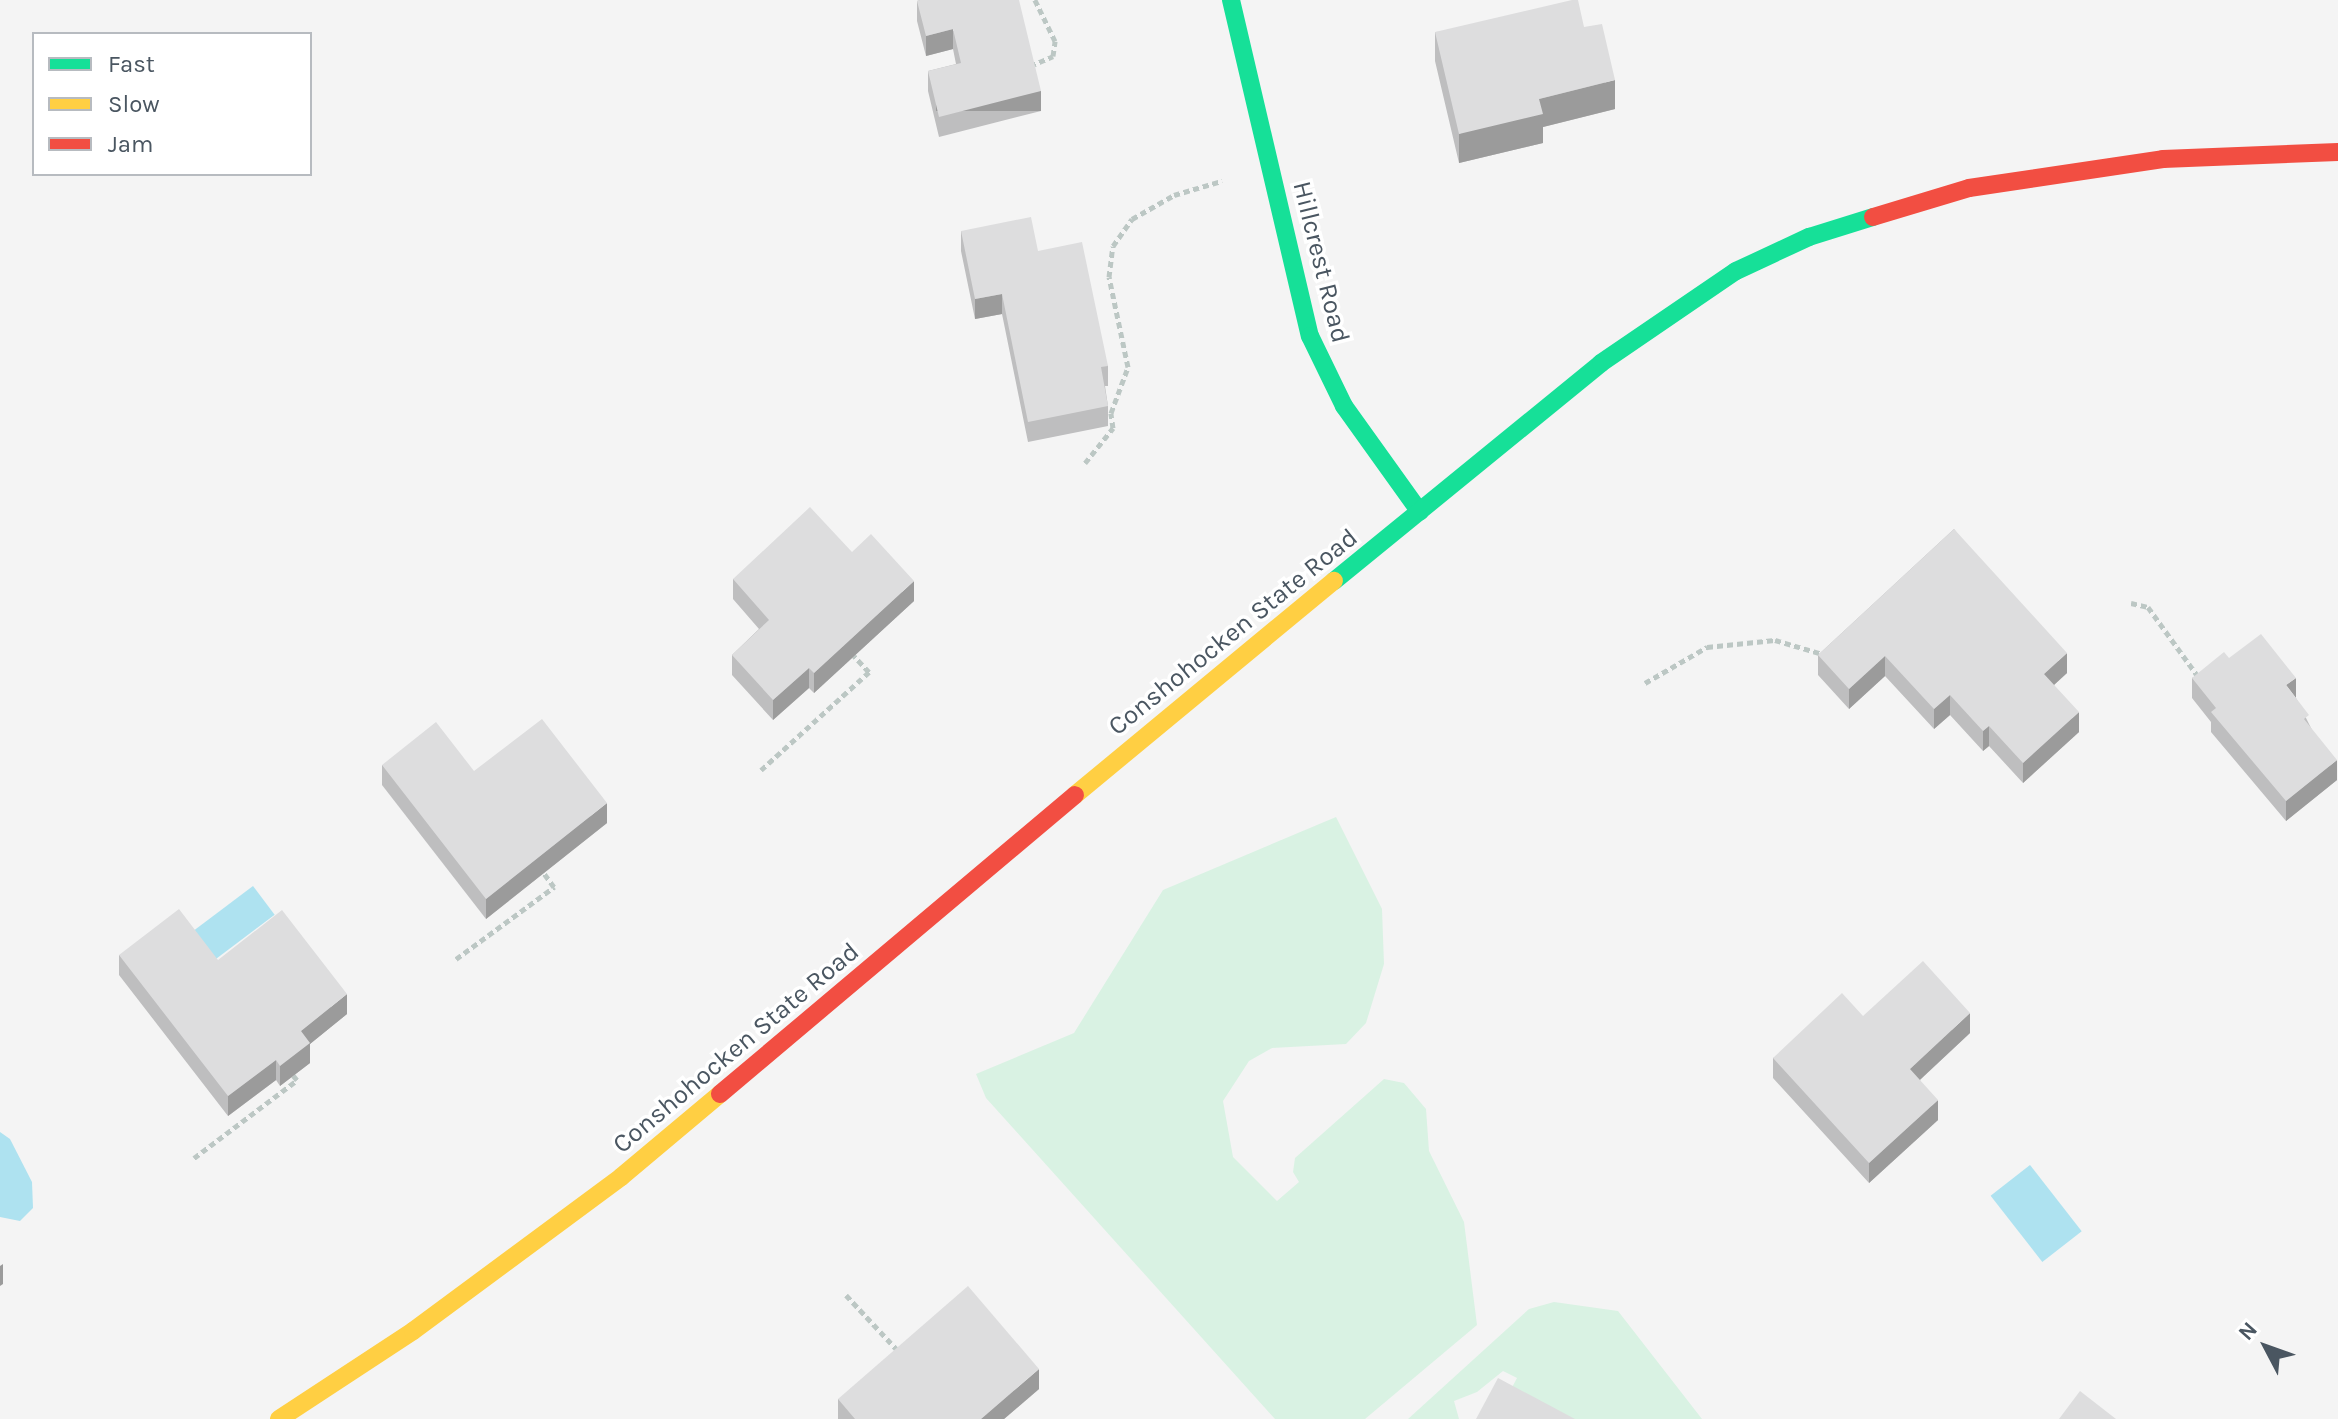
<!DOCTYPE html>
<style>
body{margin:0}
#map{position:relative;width:2338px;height:1419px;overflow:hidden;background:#f4f4f4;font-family:Karla,sans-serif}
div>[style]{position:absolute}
.green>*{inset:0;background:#d9f2e3}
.water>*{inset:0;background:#aee2f0;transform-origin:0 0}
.path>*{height:5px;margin-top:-2.5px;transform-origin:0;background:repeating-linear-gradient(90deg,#bcc7c4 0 6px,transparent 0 10px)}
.fast>*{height:18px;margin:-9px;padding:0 9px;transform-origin:9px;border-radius:9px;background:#16e098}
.slow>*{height:18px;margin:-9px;padding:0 9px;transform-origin:9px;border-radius:9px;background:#ffcf43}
.jam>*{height:18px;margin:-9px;padding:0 9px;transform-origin:9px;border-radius:9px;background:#f24e42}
.wall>*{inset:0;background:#bebebf}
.shaded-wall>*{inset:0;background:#9b9b9b;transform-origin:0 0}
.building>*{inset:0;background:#ddddde}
span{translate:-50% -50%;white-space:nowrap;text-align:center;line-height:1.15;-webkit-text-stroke:7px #fff;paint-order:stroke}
.street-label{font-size:26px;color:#4a5661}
.legend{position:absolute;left:32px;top:32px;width:280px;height:144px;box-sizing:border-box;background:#fff;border:2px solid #b7bbc0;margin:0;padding:10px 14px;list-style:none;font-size:24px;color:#4a5661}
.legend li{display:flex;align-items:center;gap:16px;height:40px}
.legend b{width:40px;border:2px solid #b7bbc0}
.north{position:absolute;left:2226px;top:1307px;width:80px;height:80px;-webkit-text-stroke:6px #fff;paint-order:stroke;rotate:311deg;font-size:22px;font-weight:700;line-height:32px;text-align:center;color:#4a5661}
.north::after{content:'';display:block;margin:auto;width:28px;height:36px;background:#4a5661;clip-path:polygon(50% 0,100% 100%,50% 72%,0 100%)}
</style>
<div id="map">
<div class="green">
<i style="clip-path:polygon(1336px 817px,1382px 909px,1384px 964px,1366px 1023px,1346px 1044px,1272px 1048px,1249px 1061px,1223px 1101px,1233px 1157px,1277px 1201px,1299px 1182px,1293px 1172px,1295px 1158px,1384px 1079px,1404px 1083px,1426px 1109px,1429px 1151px,1464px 1222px,1477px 1325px,1365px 1419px,1275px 1419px,986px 1098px,976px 1074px,1074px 1033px,1163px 890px)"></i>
<i style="clip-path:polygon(1554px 1302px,1618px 1311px,1702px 1419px,1549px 1419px,1507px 1397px,1517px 1378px,1503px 1371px,1477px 1392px,1454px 1401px,1459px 1419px,1408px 1419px,1529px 1309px)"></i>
</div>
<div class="water">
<i style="left:253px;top:886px;width:36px;height:74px;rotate:53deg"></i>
<i style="clip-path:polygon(0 1132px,10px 1139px,32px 1182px,33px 1208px,20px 1221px,0 1217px)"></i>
<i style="left:2030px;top:1165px;width:84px;height:50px;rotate:52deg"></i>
</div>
<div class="path">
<i style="left:1030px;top:66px;width:25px;rotate:-23deg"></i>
<i style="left:1053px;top:56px;width:15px;rotate:-82deg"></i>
<i style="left:1055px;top:41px;width:46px;rotate:-116deg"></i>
<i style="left:1085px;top:463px;width:45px;rotate:-51.3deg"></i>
<i style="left:1113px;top:428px;width:15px;rotate:-98deg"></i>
<i style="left:1111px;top:413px;width:49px;rotate:-69.7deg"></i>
<i style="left:1128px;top:367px;width:92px;rotate:-101.9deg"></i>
<i style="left:1109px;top:277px;width:31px;rotate:-83deg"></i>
<i style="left:1113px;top:246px;width:33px;rotate:-55deg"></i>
<i style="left:1132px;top:219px;width:48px;rotate:-29.7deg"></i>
<i style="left:1174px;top:195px;width:50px;rotate:-16.3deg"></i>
<i style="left:2131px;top:603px;width:17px;rotate:13deg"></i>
<i style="left:2148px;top:607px;width:89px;rotate:54.2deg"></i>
<i style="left:1645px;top:683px;width:72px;rotate:-30.1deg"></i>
<i style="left:1707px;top:647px;width:68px;rotate:-5.9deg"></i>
<i style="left:1775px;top:640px;width:50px;rotate:16.3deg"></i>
<i style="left:761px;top:770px;width:146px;rotate:-42.2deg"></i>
<i style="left:869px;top:672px;width:22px;rotate:-133deg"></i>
<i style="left:456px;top:959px;width:122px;rotate:-36.3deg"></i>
<i style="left:554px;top:887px;width:17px;rotate:-126deg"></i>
<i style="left:194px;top:1158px;width:129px;rotate:-37.1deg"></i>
<i style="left:297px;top:1080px;width:6px;rotate:-129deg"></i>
<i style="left:846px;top:1295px;width:79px;rotate:47deg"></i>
</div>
<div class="fast">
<i style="left:1231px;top:0;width:345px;rotate:76.8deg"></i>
<i style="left:1310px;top:336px;width:78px;rotate:64.1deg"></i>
<i style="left:1344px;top:406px;width:130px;rotate:54.4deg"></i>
<i style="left:1334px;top:581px;width:345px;rotate:-39.2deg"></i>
<i style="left:1601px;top:363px;width:163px;rotate:-34.3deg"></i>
<i style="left:1736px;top:271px;width:81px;rotate:-25deg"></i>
<i style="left:1809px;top:237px;width:67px;rotate:-17.4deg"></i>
</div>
<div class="slow">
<i style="left:1075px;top:795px;width:336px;rotate:-39.6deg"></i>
<i style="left:279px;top:1419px;width:160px;rotate:-33.3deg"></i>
<i style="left:413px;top:1331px;width:259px;rotate:-36.5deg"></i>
<i style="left:621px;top:1177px;width:129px;rotate:-40deg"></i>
</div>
<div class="jam">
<i style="left:1873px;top:217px;width:100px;rotate:-16.8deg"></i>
<i style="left:1969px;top:188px;width:196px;rotate:-8.5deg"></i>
<i style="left:2163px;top:159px;width:175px;rotate:-2.3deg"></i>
<i style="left:720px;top:1094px;width:464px;rotate:-40.1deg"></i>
</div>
<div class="wall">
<i style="clip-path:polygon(920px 0,1041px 111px,939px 137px,928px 91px,928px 71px,956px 64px,953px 49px,926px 56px,917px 21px,917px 1px)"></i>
<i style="clip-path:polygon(1584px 27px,1615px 109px,1543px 127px,1543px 143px,1459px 163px,1435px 61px,1435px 32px)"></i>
<i style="clip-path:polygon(961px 231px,1038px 251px,1108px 366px,1108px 386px,1105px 386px,1108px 406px,1108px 426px,1028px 442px,1002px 314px,975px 319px,961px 251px)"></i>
<i style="clip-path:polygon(1954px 529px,2067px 673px,2054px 685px,2079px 732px,2023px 783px,1989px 746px,1983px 751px,1950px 715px,1934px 729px,1885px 676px,1849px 709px,1818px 675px,1818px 655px)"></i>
<i style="clip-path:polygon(852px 552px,914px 601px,814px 693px,809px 688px,773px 720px,732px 675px,732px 655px,759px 629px,733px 599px,733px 579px)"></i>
<i style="clip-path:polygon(2229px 658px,2296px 698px,2337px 780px,2286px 821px,2211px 732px,2211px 722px,2192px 698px,2192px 678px)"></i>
<i style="clip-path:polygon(382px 765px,474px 771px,607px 823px,486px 919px,382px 785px)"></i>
<i style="clip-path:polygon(119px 955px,218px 960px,347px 1014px,310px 1044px,310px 1063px,280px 1086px,276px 1080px,228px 1116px,119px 975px)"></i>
<i style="clip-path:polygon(1863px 1016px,1970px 1033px,1920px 1080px,1938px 1120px,1869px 1183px,1773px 1078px,1773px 1058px)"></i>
<i style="clip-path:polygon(1039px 1389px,1004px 1419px,838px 1419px,838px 1399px)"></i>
</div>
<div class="shaded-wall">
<i style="clip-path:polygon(953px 29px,953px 49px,926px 56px,926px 36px)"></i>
<i style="clip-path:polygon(1615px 80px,1615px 109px,1543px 127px,1543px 143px,1459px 163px,1459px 134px,1539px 99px)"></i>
<i style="left:1041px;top:91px;width:20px;height:105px;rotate:90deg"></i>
<i style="clip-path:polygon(1002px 294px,1002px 314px,975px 319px,975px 299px)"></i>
<i style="clip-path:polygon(914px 581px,914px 601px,814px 693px,814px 673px)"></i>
<i style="clip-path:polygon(2067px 653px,2067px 673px,2044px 694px,2044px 674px)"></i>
<i style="clip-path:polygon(1885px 656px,1885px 676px,1849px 709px,1849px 689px)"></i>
<i style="clip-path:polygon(809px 668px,809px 688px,773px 720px,773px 700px)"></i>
<i style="clip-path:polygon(2296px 678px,2296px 698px,2286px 685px)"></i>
<i style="clip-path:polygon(1950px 695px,1950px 715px,1934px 729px,1934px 709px)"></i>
<i style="clip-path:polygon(2079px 712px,2079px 732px,2023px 783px,2023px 763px)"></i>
<i style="clip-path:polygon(1989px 726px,1989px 746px,1983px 751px,1983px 731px)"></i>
<i style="clip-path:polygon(2337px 760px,2337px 780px,2286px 821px,2286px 801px)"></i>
<i style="clip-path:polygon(607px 803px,607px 823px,486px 919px,486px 899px)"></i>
<i style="clip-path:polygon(347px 994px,347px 1014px,310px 1044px,310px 1063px,280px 1086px,280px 1066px,301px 1031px)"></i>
<i style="clip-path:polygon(1970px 1013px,1970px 1033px,1910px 1089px,1910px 1069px)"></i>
<i style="clip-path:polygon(276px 1060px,276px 1080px,228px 1116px,228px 1096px)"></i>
<i style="clip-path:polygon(1938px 1100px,1938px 1120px,1869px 1183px,1869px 1163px)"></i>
<i style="clip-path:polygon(3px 1264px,3px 1284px,0 1286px,0 1266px)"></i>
<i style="clip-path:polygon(1039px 1369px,1039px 1389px,1004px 1419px,981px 1419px)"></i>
</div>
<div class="building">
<i style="clip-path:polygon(920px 0,1019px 0,1041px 91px,939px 117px,928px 71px,961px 63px,953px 29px,926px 36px,917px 1px)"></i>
<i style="clip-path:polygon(1572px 0,1578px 0,1584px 27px,1602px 24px,1615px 80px,1539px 99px,1543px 114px,1459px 134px,1435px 32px)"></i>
<i style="clip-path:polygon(1031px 217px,1038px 251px,1082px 242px,1108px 366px,1101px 367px,1108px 406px,1028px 422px,1002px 294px,975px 299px,961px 231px)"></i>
<i style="clip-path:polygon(810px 507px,852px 552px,871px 534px,914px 581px,814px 673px,809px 668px,773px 700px,732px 655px,769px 620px,733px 579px)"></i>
<i style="clip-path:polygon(1954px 529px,2067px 653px,2044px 674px,2079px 712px,2023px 763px,1989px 726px,1983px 731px,1950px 695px,1934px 709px,1885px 656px,1849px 689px,1818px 655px)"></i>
<i style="clip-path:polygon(2261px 634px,2296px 678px,2286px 685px,2309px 715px,2304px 719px,2337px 760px,2286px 801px,2211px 712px,2216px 708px,2192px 678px,2224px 652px,2229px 658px)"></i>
<i style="clip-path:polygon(542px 719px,607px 803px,486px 899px,382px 765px,436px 722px,474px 771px)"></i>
<i style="clip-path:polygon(179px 909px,218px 960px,282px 910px,347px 994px,301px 1031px,310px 1043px,280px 1066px,276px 1060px,228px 1096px,119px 955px)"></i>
<i style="clip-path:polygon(1923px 961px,1970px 1013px,1910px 1069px,1938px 1100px,1869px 1163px,1773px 1058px,1842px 993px,1863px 1016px)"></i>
<i style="clip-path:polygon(968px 1286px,1039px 1369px,981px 1419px,855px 1419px,838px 1399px)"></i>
<i style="clip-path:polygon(1498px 1378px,1575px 1419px,1476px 1419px)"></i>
<i style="clip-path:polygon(2080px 1391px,2116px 1419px,2059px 1419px)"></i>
</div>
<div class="street-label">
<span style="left:1321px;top:262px;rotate:76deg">Hillcrest Road</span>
<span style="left:1233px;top:632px;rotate:-39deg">Conshohocken State Road</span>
<span style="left:736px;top:1048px;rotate:-40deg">Conshohocken State Road</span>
</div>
<ul class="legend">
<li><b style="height:10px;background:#16e098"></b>Fast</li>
<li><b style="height:10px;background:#ffcf43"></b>Slow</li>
<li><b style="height:10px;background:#f24e42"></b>Jam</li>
</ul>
<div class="north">N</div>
</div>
